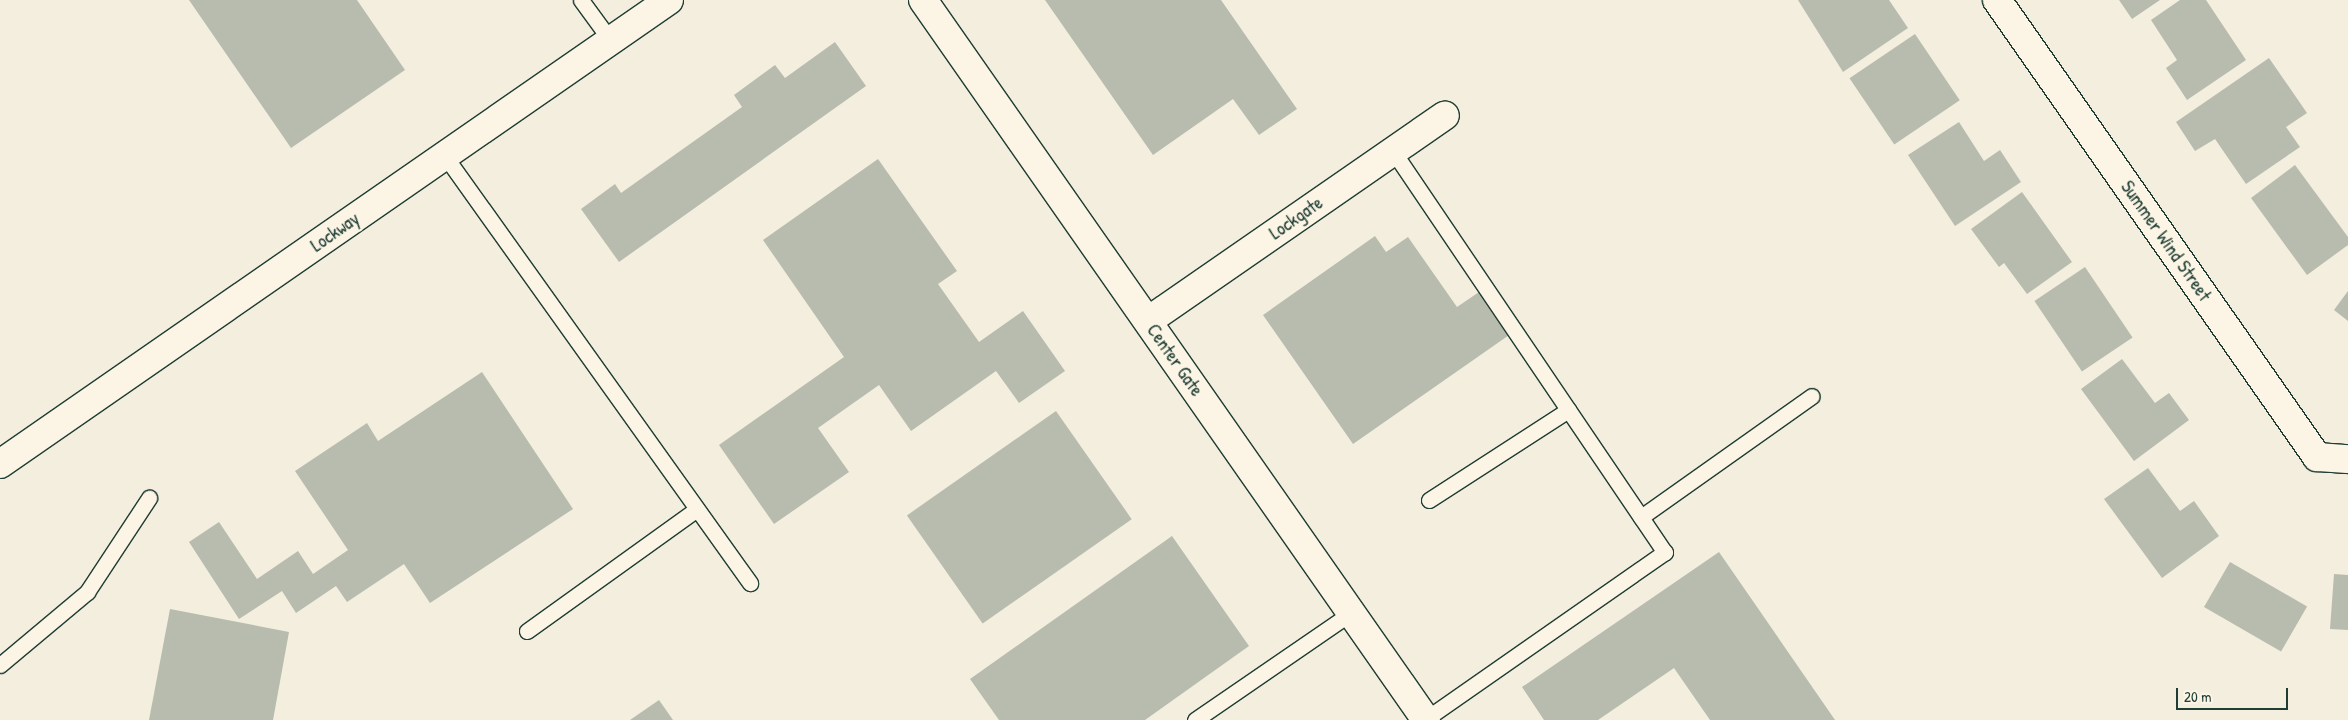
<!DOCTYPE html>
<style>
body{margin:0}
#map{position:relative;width:2348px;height:720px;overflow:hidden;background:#f3eede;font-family:"Patrick Hand",sans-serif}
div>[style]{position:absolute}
.building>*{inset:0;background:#b8bcae;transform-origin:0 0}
.roads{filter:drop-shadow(1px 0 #1f3d34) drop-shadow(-1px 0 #1f3d34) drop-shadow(0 1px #1f3d34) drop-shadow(0 -1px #1f3d34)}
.service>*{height:15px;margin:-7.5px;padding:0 7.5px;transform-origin:7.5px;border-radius:7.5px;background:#fcf5e5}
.minor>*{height:28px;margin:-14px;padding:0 14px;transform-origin:14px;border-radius:14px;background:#fcf5e5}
span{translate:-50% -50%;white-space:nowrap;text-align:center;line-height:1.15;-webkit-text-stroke:4px #fcf5e5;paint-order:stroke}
.street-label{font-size:19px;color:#1f3d34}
.scale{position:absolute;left:2176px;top:688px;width:112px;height:22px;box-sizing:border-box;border:2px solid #1f3d34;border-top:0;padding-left:6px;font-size:15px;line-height:18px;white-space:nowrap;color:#1f3d34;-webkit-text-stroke:4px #fcf5e5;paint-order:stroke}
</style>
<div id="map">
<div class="building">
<i style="clip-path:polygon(189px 0,357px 0,405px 70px,291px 148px)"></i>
<i style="clip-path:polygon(1045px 0,1221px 0,1297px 109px,1259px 135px,1233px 99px,1153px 155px)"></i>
<i style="clip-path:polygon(1798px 0,1889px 0,1908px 28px,1843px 72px)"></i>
<i style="clip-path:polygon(2119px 0,2160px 0,2132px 19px)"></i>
<i style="clip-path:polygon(2180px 0,2206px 0,2246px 60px,2187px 100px,2166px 68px,2177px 60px,2151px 20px)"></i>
<i style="left:1915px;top:34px;width:80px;height:79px;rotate:56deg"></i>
<i style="clip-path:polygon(835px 42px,866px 86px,619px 262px,581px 209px,615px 184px,621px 193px,742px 107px,734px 95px,775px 65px,785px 78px)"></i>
<i style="clip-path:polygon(2269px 58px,2307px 113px,2286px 127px,2300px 147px,2246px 184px,2215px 139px,2195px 151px,2176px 122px)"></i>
<i style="clip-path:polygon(1959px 122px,1984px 161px,2000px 150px,2021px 182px,1955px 226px,1908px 155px)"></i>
<i style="clip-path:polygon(878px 159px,957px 271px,938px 284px,979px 342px,1023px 311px,1065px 371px,1019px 403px,996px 371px,911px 431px,879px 385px,818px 428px,849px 472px,774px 524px,719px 445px,844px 357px,763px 240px)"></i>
<i style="clip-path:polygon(2295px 165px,2348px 237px,2348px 245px,2307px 275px,2251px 198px)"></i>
<i style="clip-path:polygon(2022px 192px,2072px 262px,2027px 294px,2004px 263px,1999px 267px,1971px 229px)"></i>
<i style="clip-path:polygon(1375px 236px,1386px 252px,1408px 237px,1457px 307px,1482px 290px,1512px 333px,1353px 444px,1263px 315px)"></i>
<i style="left:2085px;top:267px;width:85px;height:61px;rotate:56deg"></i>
<i style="clip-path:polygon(2348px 291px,2348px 321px,2334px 310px)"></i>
<i style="clip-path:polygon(2122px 359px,2155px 403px,2169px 393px,2189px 420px,2134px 461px,2081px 389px)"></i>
<i style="clip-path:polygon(482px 372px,573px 509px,430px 603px,404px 564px,347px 602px,336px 586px,296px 613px,282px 591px,239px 619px,189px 542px,219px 522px,257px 579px,298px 551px,313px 574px,348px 550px,295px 471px,367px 423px,378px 441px)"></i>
<i style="left:1056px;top:411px;width:132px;height:182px;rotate:55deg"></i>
<i style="clip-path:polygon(2148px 468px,2180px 511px,2194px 501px,2219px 536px,2162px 578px,2104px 499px)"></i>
<i style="clip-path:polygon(1172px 536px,1249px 646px,1145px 720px,999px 720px,970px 679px)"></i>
<i style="clip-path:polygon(1719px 552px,1835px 720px,1710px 720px,1674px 668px,1598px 720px,1544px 720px,1522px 687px)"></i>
<i style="left:2230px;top:562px;width:89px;height:52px;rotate:30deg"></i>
<i style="clip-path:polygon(2334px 574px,2348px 575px,2348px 630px,2330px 629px)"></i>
<i style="clip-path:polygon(170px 609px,289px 632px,273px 720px,149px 720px)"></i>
<i style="clip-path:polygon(659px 700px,673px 720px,630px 720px)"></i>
</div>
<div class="roads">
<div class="service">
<i style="left:581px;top:0;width:51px;rotate:53.8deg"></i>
<i style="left:1393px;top:151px;width:485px;rotate:55.9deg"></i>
<i style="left:1665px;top:552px;width:292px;rotate:145.1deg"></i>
<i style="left:445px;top:156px;width:525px;rotate:54.46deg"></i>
<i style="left:1429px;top:500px;width:166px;rotate:-32.9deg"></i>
<i style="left:1641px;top:517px;width:209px;rotate:-35.3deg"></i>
<i style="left:527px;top:631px;width:209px;rotate:-35.7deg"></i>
<i style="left:0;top:665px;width:114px;rotate:-40deg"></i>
<i style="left:87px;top:592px;width:113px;rotate:-56.6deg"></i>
<i style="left:1195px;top:720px;width:191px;rotate:-34.5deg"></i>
</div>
<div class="minor">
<i style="left:923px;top:0;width:878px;rotate:55.06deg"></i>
<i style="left:1997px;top:0;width:558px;rotate:55deg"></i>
<i style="left:2317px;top:457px;width:31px;rotate:4deg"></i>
<i style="left:1148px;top:321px;width:361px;rotate:-34.7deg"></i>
<i style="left:0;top:464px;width:814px;rotate:-34.74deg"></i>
</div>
</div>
<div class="street-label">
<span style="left:1296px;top:218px;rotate:-35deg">Lockgate</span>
<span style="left:335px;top:232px;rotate:-35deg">Lockway</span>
<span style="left:2166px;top:241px;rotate:55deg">Summer Wind Street</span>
<span style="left:1175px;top:360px;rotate:55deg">Center Gate</span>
</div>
<div class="scale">20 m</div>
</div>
